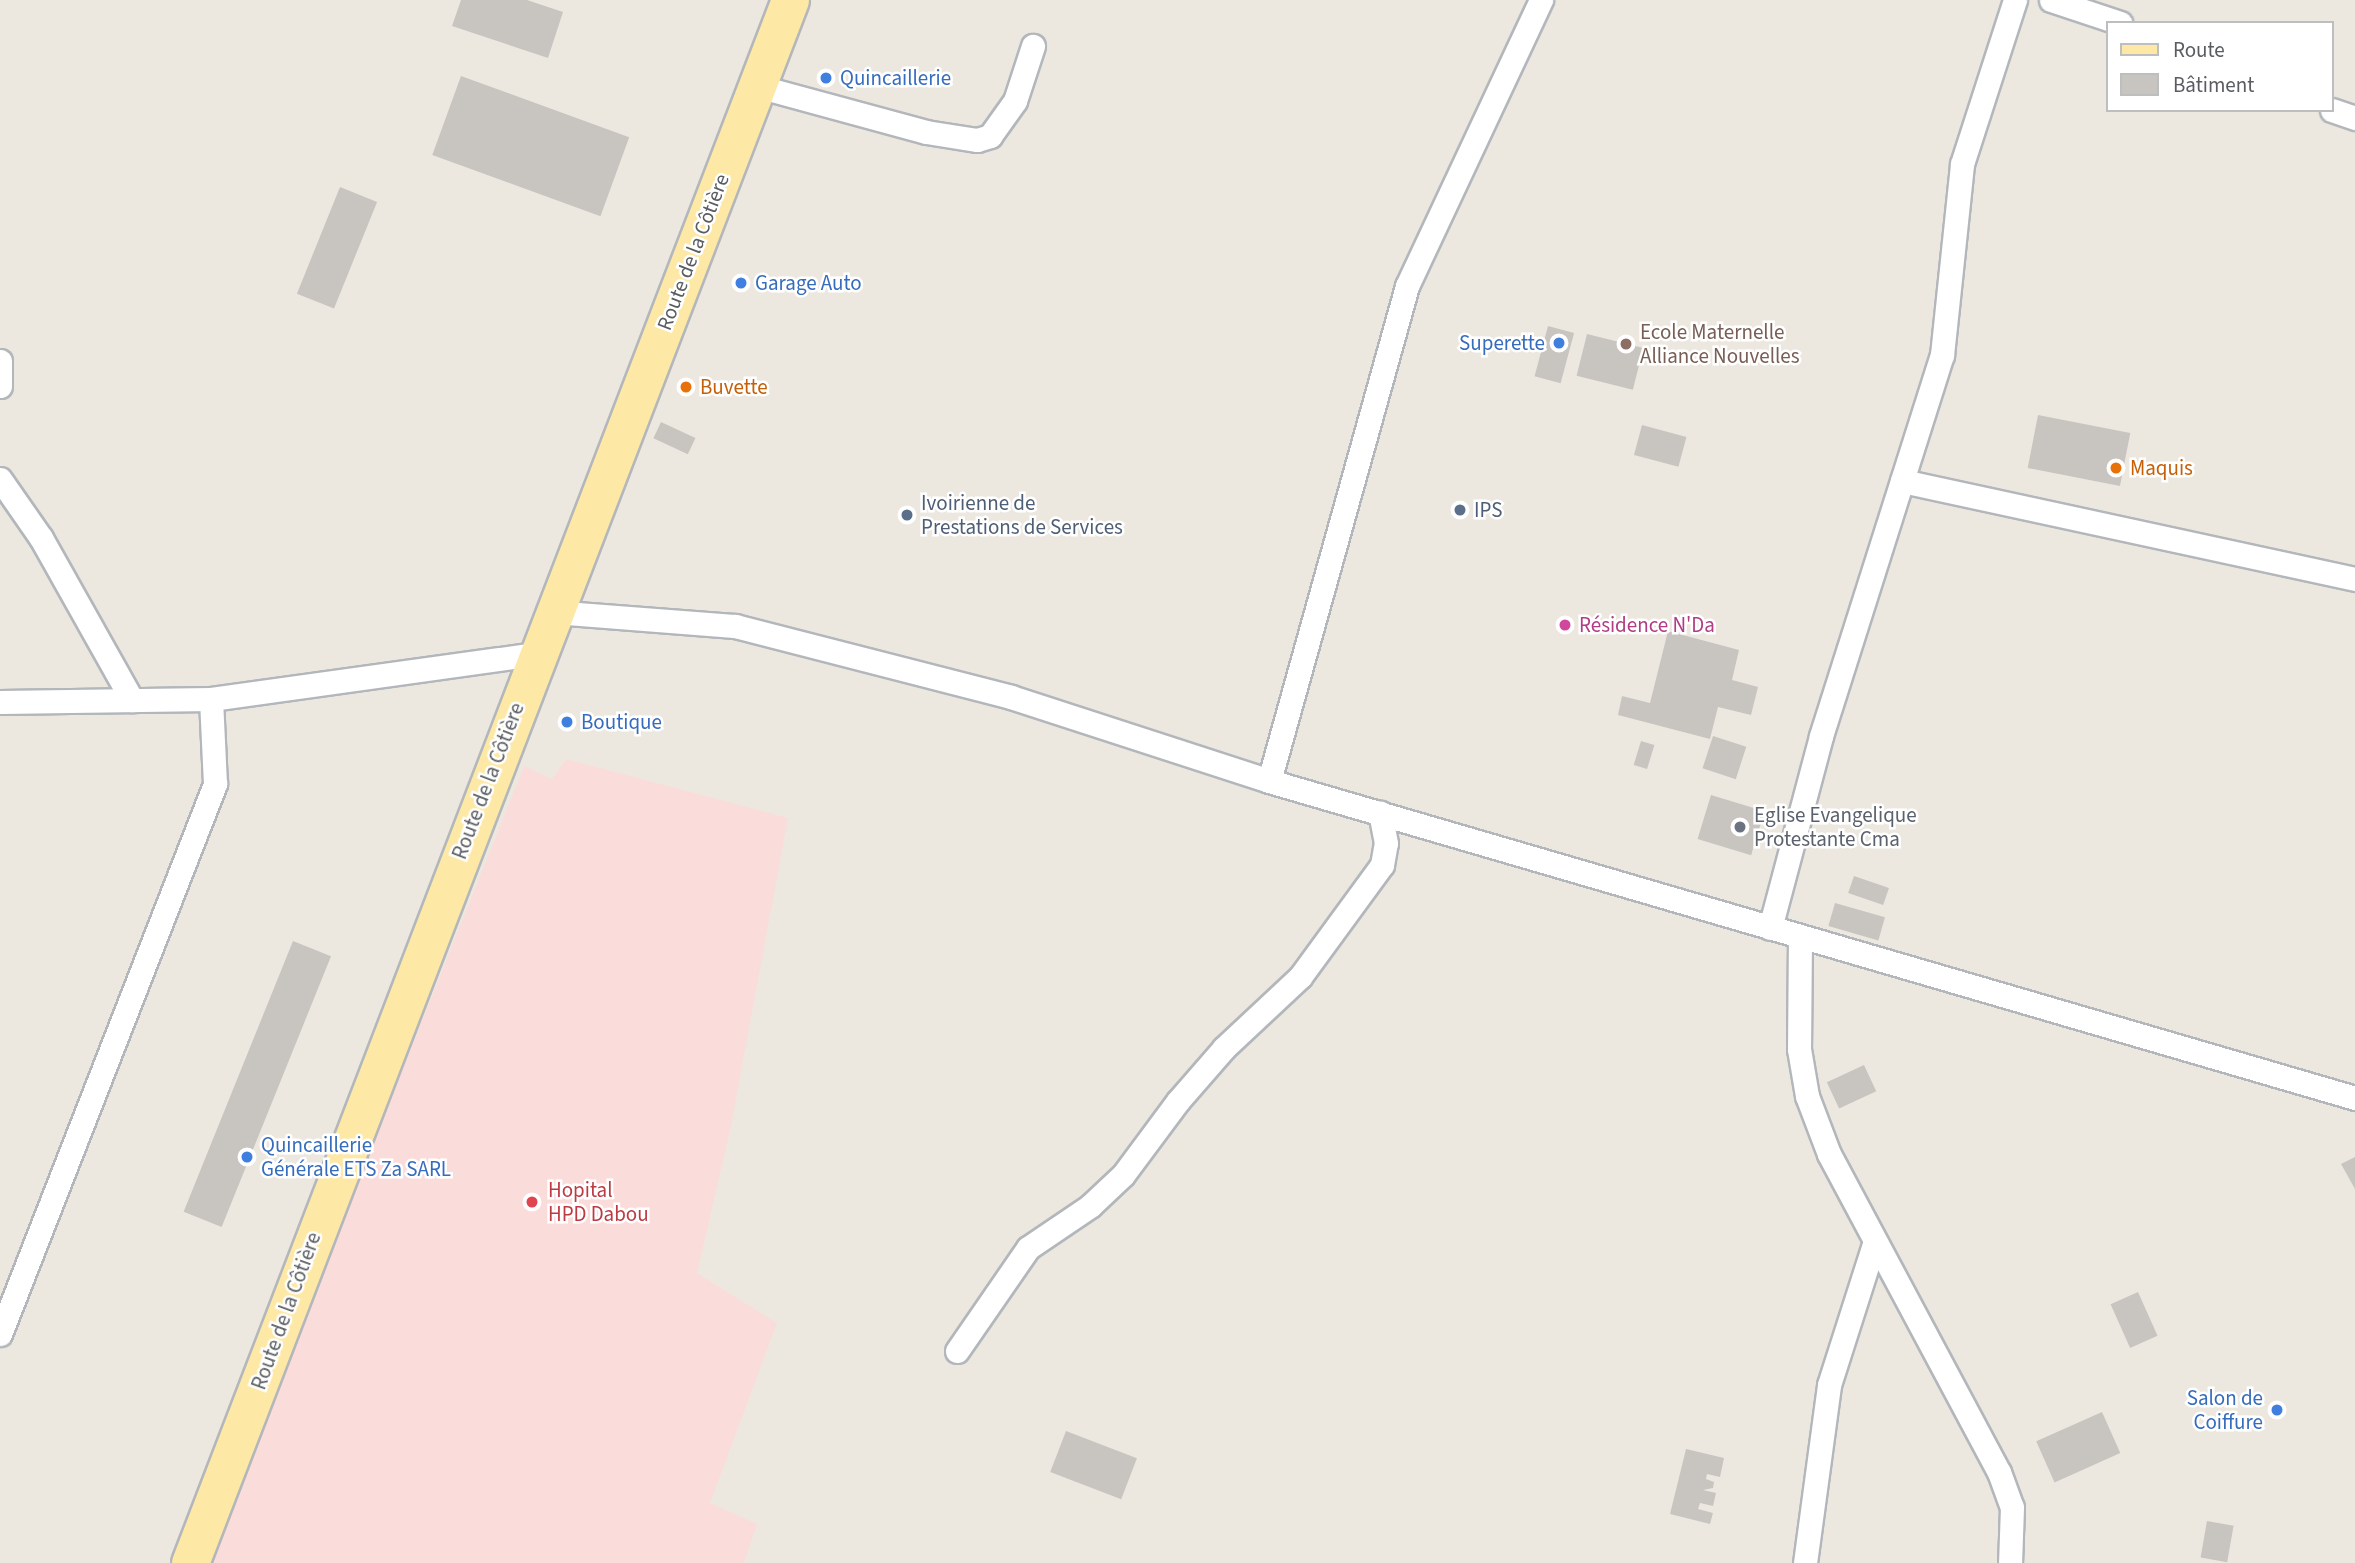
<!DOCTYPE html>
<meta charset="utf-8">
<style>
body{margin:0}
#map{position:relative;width:2355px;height:1563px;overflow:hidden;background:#ece8e0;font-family:"Source Sans 3",sans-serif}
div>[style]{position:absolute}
.medical>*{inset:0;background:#fadcdb}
.building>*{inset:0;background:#c8c5c0;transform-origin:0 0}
.roads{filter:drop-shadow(2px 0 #b3b7bb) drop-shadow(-2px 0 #b3b7bb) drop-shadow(0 2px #b3b7bb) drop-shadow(0 -2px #b3b7bb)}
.street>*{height:23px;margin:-11.5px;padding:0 11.5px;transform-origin:11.5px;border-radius:11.5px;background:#fff}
.primary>*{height:37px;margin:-18.5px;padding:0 18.5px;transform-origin:18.5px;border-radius:18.5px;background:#fde8a5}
.dots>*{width:19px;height:19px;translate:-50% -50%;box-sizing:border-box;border:4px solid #fff;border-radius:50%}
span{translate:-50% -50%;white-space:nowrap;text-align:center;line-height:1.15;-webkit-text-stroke:5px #fff;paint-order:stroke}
.shop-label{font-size:21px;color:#366cbe}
.left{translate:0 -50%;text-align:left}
.right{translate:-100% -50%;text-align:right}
.street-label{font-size:21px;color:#595d61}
.education-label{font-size:21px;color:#785e54}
.food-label{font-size:21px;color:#c56008}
.service-label{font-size:21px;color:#4e5e75}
.hotel-label{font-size:21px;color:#b23c85}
.worship-label{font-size:21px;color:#5b616d}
.health-label{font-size:21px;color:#be3a42}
.legend{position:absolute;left:2106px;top:21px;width:228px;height:91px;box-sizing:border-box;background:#fff;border:2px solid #bdbec0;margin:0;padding:9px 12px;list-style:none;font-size:21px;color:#595d61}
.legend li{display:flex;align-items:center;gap:14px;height:35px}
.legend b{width:35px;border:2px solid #bdbec0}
</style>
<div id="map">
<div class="medical">
<i style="clip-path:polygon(566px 759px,788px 818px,730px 1131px,697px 1273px,777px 1323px,710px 1503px,757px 1524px,744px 1563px,205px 1563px,524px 766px,552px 779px)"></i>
</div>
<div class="building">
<i style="clip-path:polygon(461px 0,527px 0,563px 12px,548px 58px,452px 26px)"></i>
<i style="left:461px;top:76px;width:179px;height:84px;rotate:20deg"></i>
<i style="left:340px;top:187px;width:40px;height:115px;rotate:22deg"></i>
<i style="left:1548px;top:326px;width:27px;height:52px;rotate:15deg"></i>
<i style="left:1587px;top:334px;width:58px;height:43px;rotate:14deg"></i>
<i style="left:2038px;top:415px;width:94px;height:54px;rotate:11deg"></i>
<i style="left:661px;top:422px;width:38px;height:18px;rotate:25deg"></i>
<i style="left:1642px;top:425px;width:46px;height:31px;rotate:15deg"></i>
<i style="clip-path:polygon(1668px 631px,1739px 650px,1732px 680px,1758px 687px,1751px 715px,1718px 707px,1710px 739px,1618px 715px,1622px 696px,1650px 703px)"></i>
<i style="left:1713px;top:736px;width:35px;height:34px;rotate:18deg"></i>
<i style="left:1641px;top:741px;width:14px;height:25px;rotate:17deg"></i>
<i style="left:1711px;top:795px;width:56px;height:46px;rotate:17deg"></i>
<i style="left:1854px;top:876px;width:37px;height:18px;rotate:19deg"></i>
<i style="left:1835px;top:903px;width:52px;height:24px;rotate:16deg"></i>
<i style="left:293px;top:941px;width:41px;height:292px;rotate:22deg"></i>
<i style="left:1864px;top:1065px;width:29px;height:41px;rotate:65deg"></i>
<i style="clip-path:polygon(2355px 1157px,2355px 1189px,2341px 1164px)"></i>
<i style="left:2138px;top:1292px;width:48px;height:30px;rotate:66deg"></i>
<i style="left:2102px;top:1412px;width:45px;height:72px;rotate:66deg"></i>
<i style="left:1066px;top:1431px;width:76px;height:44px;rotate:21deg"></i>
<i style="clip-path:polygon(1686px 1449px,1724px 1458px,1720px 1477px,1707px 1474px,1706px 1479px,1714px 1482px,1713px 1488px,1703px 1490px,1716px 1493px,1713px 1506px,1700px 1503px,1698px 1509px,1713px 1513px,1710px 1524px,1670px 1514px)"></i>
<i style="left:2207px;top:1521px;width:27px;height:37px;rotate:10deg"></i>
</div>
<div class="roads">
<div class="street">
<i style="left:2051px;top:0;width:73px;rotate:18.4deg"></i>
<i style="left:757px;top:86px;width:175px;rotate:15.2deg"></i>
<i style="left:926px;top:132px;width:52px;rotate:8.9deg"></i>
<i style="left:977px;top:140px;width:14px;rotate:-17deg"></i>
<i style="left:990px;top:136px;width:43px;rotate:-54.5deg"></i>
<i style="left:1015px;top:101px;width:58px;rotate:-71.9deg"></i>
<i style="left:2332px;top:110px;width:24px;rotate:19deg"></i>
<i style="left:0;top:361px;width:25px;rotate:90deg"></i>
<i style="left:0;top:479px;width:72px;rotate:55.2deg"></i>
<i style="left:41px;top:538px;width:186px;rotate:60.7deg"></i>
<i style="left:1902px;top:481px;width:463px;rotate:12.2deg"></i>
<i style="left:553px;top:612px;width:183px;rotate:4.4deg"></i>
<i style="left:735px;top:626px;width:285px;rotate:14.4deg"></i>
<i style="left:1011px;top:697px;width:271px;rotate:18deg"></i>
<i style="left:1269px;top:781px;width:1131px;rotate:16.27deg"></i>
<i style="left:0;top:702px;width:211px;rotate:-0.8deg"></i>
<i style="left:211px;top:699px;width:328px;rotate:-7.9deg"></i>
<i style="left:1269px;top:781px;width:514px;rotate:-74.42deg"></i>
<i style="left:1407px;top:286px;width:316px;rotate:-64.9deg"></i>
<i style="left:1770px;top:928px;width:199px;rotate:-75.1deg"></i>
<i style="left:1821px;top:736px;width:400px;rotate:-72.4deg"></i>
<i style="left:1942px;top:355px;width:192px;rotate:-84deg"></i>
<i style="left:1962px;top:164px;width:172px;rotate:-72.1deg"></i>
<i style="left:1800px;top:936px;width:113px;rotate:90.5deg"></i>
<i style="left:1799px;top:1049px;width:48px;rotate:80.3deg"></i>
<i style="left:1807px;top:1096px;width:62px;rotate:69.2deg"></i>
<i style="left:1829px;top:1154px;width:361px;rotate:61.9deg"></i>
<i style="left:1999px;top:1472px;width:37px;rotate:70deg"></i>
<i style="left:2012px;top:1507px;width:56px;rotate:92deg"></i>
<i style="left:0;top:1334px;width:591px;rotate:-68.65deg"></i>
<i style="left:215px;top:784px;width:85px;rotate:-92.7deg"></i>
<i style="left:957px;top:1351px;width:125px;rotate:-55.4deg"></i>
<i style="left:1028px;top:1248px;width:75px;rotate:-34.1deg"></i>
<i style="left:1090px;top:1206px;width:45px;rotate:-43.2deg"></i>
<i style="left:1123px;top:1175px;width:92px;rotate:-53.4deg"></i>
<i style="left:1178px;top:1101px;width:70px;rotate:-49deg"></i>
<i style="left:1224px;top:1048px;width:104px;rotate:-43.1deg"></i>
<i style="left:1300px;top:977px;width:139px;rotate:-53.8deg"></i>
<i style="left:1382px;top:865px;width:22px;rotate:-80deg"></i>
<i style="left:1386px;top:843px;width:31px;rotate:-101deg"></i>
<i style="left:1805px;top:1563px;width:180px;rotate:-82.3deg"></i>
<i style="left:1829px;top:1385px;width:151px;rotate:-72.3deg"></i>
</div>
<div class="primary">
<i style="left:190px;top:1563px;width:1674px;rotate:-69deg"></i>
</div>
</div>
<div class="dots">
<i style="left:826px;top:78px;background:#3f7fe0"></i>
<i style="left:741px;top:283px;background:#3f7fe0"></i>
<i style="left:1559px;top:343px;background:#3f7fe0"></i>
<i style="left:1626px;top:344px;background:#8d6e63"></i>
<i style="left:686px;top:387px;background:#e8710a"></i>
<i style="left:2116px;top:468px;background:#e8710a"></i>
<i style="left:1460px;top:510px;background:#5c6f8a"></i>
<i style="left:907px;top:515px;background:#5c6f8a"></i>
<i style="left:1565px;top:625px;background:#d1479c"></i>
<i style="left:567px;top:722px;background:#3f7fe0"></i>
<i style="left:1740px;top:827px;background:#6b7280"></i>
<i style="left:247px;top:1157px;background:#3f7fe0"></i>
<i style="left:532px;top:1202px;background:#e0444e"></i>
<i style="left:2277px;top:1410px;background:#3f7fe0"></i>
</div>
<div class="shop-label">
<span class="left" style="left:840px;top:78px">Quincaillerie</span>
<span class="left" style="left:755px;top:283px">Garage Auto</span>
<span class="right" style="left:1545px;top:343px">Superette</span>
<span class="left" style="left:581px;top:722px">Boutique</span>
<span class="left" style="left:261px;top:1157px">Quincaillerie<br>Générale ETS Za SARL</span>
<span class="right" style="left:2263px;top:1410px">Salon de<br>Coiffure</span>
</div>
<div class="street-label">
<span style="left:693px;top:252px;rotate:-69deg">Route de la Côtière</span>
<span style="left:488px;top:781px;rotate:-69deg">Route de la Côtière</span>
<span style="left:286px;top:1311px;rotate:-70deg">Route de la Côtière</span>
</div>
<div class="education-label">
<span class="left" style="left:1640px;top:344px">Ecole Maternelle<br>Alliance Nouvelles</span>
</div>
<div class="food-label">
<span class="left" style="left:700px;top:387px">Buvette</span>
<span class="left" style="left:2130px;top:468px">Maquis</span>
</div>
<div class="service-label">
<span class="left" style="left:921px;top:515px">Ivoirienne de<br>Prestations de Services</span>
<span class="left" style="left:1474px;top:510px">IPS</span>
</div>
<div class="hotel-label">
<span class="left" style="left:1579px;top:625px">Résidence N'Da</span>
</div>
<div class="worship-label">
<span class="left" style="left:1754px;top:827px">Eglise Evangelique<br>Protestante Cma</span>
</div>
<div class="health-label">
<span class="left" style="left:548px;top:1202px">Hopital<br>HPD Dabou</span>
</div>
<ul class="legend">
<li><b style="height:9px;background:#fde8a5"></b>Route</li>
<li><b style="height:19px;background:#c8c5c0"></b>Bâtiment</li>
</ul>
</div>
